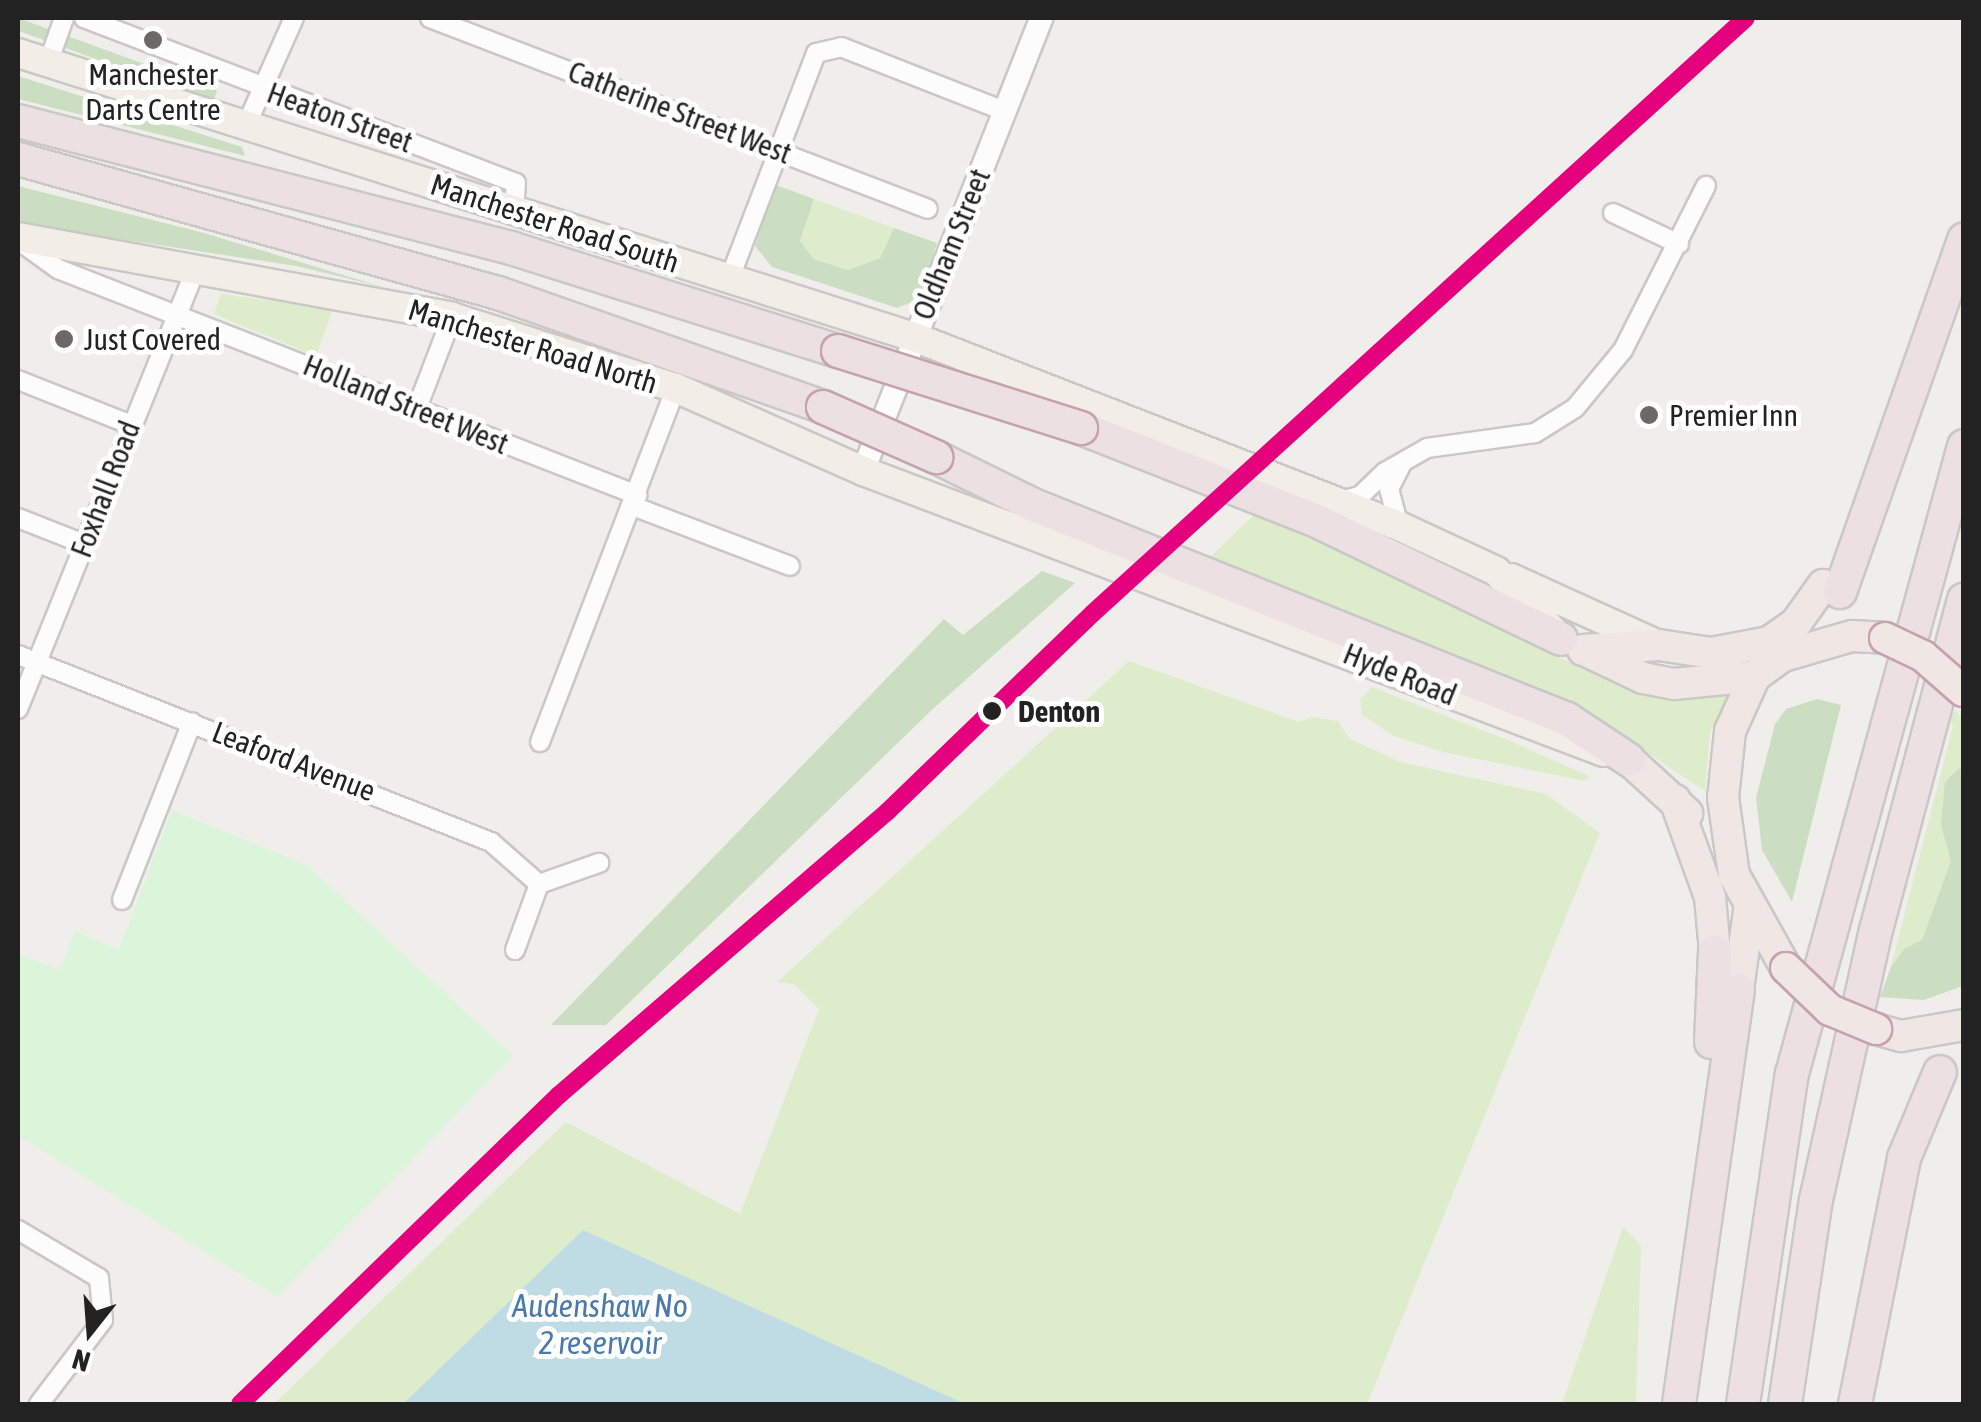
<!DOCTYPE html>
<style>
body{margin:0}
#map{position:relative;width:1981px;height:1422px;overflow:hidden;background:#f0eeeb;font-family:"Asap Condensed",sans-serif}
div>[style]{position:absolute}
.grass>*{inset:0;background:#ddeccb}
.forest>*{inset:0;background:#cbdec1;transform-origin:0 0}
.park>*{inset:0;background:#daf5da}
.water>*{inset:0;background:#bfdbe3}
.roads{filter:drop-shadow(2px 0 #c9c8c7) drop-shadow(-2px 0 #c9c8c7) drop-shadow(0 2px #c9c8c7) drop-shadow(0 -2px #c9c8c7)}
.minor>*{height:18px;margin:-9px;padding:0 9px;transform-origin:9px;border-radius:9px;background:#fdfcfc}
.tertiary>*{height:22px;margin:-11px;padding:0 11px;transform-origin:11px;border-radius:11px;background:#fdfcfc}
.primary>*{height:28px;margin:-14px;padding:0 14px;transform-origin:14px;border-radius:14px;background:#f3ede7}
.trunk>*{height:30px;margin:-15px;padding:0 15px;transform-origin:15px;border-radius:15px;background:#f0e6e4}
.motorway>*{height:32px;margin:-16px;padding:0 16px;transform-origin:16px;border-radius:16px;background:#ece0e2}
.bridges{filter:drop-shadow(2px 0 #c5a2ac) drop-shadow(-2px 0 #c5a2ac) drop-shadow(0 2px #c5a2ac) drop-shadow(0 -2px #c5a2ac)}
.trunk-bridge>*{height:30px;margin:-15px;padding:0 15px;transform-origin:15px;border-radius:15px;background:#f0e6e4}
.motorway-bridge>*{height:32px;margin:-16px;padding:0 16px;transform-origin:16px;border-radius:16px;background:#ece0e2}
.rail-1>*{height:18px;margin:-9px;padding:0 9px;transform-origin:9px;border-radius:9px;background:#e5007d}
.dots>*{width:28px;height:28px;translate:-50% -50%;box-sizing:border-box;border:5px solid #fff;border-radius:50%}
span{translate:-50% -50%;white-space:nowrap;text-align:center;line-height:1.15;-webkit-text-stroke:10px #fff;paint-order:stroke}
.poi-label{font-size:30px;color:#222}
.left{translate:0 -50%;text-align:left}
.street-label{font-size:30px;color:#222}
.stop-label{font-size:30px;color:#222;font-weight:700}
.water-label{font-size:32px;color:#4a7aab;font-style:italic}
.frame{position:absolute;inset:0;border:20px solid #222;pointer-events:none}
.north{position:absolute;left:40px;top:1282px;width:100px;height:100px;-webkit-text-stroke:8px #fff;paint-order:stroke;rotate:197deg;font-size:28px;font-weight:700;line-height:40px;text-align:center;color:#222}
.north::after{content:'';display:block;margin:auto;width:35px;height:45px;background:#222;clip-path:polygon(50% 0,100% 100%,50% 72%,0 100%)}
</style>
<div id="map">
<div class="grass">
<i style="clip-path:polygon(814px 199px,894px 228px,880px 258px,848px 270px,814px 258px,800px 242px)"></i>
<i style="clip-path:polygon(221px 294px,333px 309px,316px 356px,214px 314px)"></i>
<i style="clip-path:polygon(1258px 511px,1621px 687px,1663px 697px,1730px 691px,1710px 732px,1705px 791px,1601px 722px,1206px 561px)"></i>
<i style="clip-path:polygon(1129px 661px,1299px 722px,1311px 717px,1338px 721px,1350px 739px,1400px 762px,1546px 794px,1600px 833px,1367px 1404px,965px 1404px,583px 1230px,403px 1404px,274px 1404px,566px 1122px,740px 1214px,819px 1009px,794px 984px,777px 982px)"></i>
<i style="clip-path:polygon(1372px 687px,1510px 741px,1589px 776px,1586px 781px,1443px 752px,1394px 736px,1362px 715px,1360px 699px)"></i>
<i style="clip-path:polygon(1956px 710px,1963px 720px,1963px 769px,1941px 825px,1951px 861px,1922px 941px,1904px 949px,1891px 967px,1953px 726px,1948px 717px)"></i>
<i style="clip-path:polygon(1623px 1227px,1641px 1245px,1636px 1404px,1562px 1404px)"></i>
</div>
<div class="forest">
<i style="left:18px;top:18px;width:212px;height:12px;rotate:20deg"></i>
<i style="clip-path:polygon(18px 76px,242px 147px,245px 156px,18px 99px)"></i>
<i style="clip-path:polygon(776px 185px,814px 199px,800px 241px,814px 259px,848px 270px,880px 258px,894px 228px,937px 243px,919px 299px,897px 308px,772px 267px,755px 246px)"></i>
<i style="clip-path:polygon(18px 186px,204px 233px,383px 287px,296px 266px,40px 227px,18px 220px)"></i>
<i style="clip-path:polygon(1042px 571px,1075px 583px,935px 707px,606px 1025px,551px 1025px,944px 619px,963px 635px)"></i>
<i style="clip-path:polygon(1817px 699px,1841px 705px,1792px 902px,1762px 850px,1756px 798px,1775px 724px,1786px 709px)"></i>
<i style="clip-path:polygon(1958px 769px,1963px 769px,1963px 986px,1924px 1000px,1880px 997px,1891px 967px,1904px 949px,1922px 940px,1951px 861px,1941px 825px,1945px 782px)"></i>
</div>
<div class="park">
<i style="clip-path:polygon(172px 810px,306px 865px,513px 1056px,277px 1297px,18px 1135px,19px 955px,61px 970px,75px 931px,119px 950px)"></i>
</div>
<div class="water">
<i style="clip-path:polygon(583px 1230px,965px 1404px,403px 1404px)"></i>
</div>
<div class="roads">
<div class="minor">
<i style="left:84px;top:18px;width:462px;rotate:20.9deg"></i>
<i style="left:516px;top:183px;width:26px;rotate:94deg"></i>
<i style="left:430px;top:18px;width:533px;rotate:20.98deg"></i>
<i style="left:48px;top:63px;width:48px;rotate:-70.4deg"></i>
<i style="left:245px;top:128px;width:120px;rotate:-66deg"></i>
<i style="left:1613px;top:213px;width:73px;rotate:25.2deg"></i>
<i style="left:19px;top:241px;width:48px;rotate:35.7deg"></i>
<i style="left:58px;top:269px;width:622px;rotate:21.32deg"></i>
<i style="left:729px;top:280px;width:243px;rotate:-69deg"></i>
<i style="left:816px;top:53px;width:26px;rotate:-13deg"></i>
<i style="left:841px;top:47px;width:175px;rotate:21.4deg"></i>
<i style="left:18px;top:380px;width:119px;rotate:21.6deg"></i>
<i style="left:417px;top:408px;width:97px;rotate:-69deg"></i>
<i style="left:1342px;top:501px;width:19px;rotate:-16deg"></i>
<i style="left:1360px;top:496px;width:35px;rotate:-44deg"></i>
<i style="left:1385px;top:472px;width:48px;rotate:-29.7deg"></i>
<i style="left:1427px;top:448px;width:109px;rotate:-7.9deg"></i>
<i style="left:1535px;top:433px;width:47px;rotate:-32deg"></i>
<i style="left:1575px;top:408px;width:75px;rotate:-50.4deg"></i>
<i style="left:1623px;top:350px;width:184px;rotate:-63.2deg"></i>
<i style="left:633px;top:506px;width:168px;rotate:20.9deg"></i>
<i style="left:18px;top:518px;width:71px;rotate:21.5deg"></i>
<i style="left:1399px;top:526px;width:38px;rotate:-105deg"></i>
<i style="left:1389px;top:489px;width:27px;rotate:-63deg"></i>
<i style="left:18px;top:655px;width:509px;rotate:21.57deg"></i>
<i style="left:491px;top:842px;width:64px;rotate:41.2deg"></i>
<i style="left:18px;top:709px;width:473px;rotate:-68deg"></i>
<i style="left:540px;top:742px;width:379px;rotate:-69deg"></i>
<i style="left:122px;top:900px;width:191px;rotate:-68.5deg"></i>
<i style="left:515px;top:950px;width:70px;rotate:-70deg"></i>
<i style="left:539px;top:884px;width:64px;rotate:-19.3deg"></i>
<i style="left:18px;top:1230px;width:94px;rotate:30.7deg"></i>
<i style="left:99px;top:1278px;width:42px;rotate:84.6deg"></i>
<i style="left:103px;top:1320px;width:106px;rotate:127.3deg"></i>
</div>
<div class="tertiary">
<i style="left:863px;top:471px;width:487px;rotate:-68.5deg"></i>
</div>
<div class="primary">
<i style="left:18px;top:53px;width:940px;rotate:17.59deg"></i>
<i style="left:914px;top:337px;width:521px;rotate:21.29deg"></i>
<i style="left:1399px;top:526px;width:107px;rotate:24.9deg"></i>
<i style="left:1496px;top:571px;width:83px;rotate:46.5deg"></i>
<i style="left:18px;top:237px;width:441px;rotate:10.4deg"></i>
<i style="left:452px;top:317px;width:235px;rotate:17.6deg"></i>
<i style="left:676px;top:388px;width:205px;rotate:23.9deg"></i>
<i style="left:863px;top:471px;width:792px;rotate:20.77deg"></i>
<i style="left:1511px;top:578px;width:162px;rotate:24.4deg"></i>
</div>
<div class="trunk">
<i style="left:1583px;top:650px;width:76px;rotate:-3.8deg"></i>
<i style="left:1659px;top:645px;width:53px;rotate:8.7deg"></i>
<i style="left:1711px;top:653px;width:59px;rotate:-10.7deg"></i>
<i style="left:1769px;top:642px;width:33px;rotate:-35deg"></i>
<i style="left:1796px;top:623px;width:47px;rotate:-54.6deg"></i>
<i style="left:1586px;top:651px;width:63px;rotate:25.3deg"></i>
<i style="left:1643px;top:678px;width:32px;rotate:11deg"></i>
<i style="left:1674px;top:684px;width:81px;rotate:-5.6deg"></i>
<i style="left:1629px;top:760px;width:79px;rotate:42.4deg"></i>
<i style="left:1675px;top:800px;width:103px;rotate:70.2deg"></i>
<i style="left:1710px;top:897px;width:55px;rotate:84.8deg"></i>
<i style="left:1786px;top:968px;width:107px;rotate:-119.2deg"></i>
<i style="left:1734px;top:875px;width:78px;rotate:-98.1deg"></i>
<i style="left:1723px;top:798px;width:67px;rotate:-84deg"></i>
<i style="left:1730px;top:731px;width:60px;rotate:-65.6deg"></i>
<i style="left:1755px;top:676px;width:34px;rotate:-36deg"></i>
<i style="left:1783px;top:656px;width:72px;rotate:-16.2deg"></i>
<i style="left:1852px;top:636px;width:33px;rotate:3deg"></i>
<i style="left:1738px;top:990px;width:80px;rotate:-82.1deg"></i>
<i style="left:1876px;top:1029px;width:26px;rotate:16deg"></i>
<i style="left:1901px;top:1036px;width:64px;rotate:-9.9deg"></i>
</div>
<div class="motorway">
<i style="left:18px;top:121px;width:509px;rotate:14.45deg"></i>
<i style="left:511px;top:248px;width:343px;rotate:17.5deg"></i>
<i style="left:18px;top:159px;width:498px;rotate:15.6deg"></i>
<i style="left:498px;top:293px;width:344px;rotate:19.3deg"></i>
<i style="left:1081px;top:428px;width:254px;rotate:21.5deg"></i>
<i style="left:1317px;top:521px;width:271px;rotate:25.8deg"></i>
<i style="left:936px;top:457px;width:106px;rotate:26.3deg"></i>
<i style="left:1031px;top:504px;width:578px;rotate:21.86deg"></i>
<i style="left:1567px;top:719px;width:74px;rotate:33.5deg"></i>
<i style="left:1840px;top:592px;width:374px;rotate:-70.6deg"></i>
<i style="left:1711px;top:1042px;width:90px;rotate:-87.5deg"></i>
<i style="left:1679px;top:1404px;width:418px;rotate:-81.9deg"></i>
<i style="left:1743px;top:1404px;width:334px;rotate:-81.6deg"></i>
<i style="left:1792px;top:1074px;width:651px;rotate:-74.68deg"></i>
<i style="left:1785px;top:1404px;width:206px;rotate:-81.4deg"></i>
<i style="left:1816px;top:1200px;width:277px;rotate:-77.5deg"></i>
<i style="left:1876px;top:930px;width:342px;rotate:-75.1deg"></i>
<i style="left:1855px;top:1404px;width:251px;rotate:-78.7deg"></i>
<i style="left:1904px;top:1158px;width:93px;rotate:-67.3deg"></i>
</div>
</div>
<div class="bridges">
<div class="trunk-bridge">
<i style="left:1885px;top:638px;width:42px;rotate:25.3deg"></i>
<i style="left:1923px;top:656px;width:53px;rotate:41.2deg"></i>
<i style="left:1786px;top:968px;width:61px;rotate:43.7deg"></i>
<i style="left:1830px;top:1010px;width:50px;rotate:22.4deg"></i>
</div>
<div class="motorway-bridge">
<i style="left:838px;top:351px;width:255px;rotate:17.6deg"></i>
<i style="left:823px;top:407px;width:124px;rotate:23.9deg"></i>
</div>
</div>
<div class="rail-1">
<i style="left:240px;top:1404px;width:444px;rotate:-44.1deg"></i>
<i style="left:559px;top:1095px;width:433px;rotate:-40.8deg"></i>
<i style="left:887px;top:812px;width:286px;rotate:-44deg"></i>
<i style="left:1093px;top:613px;width:883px;rotate:-42.34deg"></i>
</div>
<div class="dots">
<i style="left:153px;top:40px;background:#6a6968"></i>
<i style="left:64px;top:339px;background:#6a6968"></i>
<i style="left:1649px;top:415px;background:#6a6968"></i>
<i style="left:992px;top:711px;background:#222"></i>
</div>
<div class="poi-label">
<span style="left:153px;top:91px">Manchester<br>Darts Centre</span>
<span class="left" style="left:84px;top:339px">Just Covered</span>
<span class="left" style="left:1669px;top:415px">Premier Inn</span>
</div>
<div class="street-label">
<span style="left:680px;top:112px;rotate:21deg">Catherine Street West</span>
<span style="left:340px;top:117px;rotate:20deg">Heaton Street</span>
<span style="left:555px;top:223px;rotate:18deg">Manchester Road South</span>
<span style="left:951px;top:244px;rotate:-68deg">Oldham Street</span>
<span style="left:533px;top:346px;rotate:17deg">Manchester Road North</span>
<span style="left:406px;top:404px;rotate:22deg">Holland Street West</span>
<span style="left:105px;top:489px;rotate:-69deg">Foxhall Road</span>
<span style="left:1400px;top:674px;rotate:22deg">Hyde Road</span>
<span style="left:294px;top:761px;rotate:21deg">Leaford Avenue</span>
</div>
<div class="stop-label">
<span class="left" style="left:1018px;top:711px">Denton</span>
</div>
<div class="water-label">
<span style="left:600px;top:1325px">Audenshaw No<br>2 reservoir</span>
</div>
<div class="frame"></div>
<div class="north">N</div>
</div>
